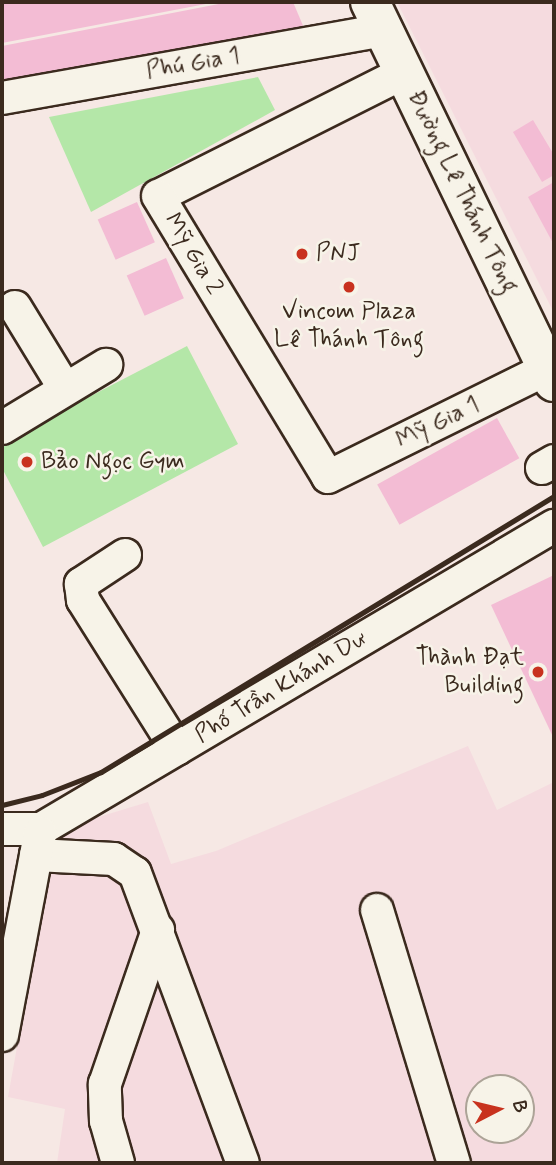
<!DOCTYPE html>
<meta charset="utf-8">
<style>
body{margin:0}
#map{position:relative;width:556px;height:1165px;overflow:hidden;background:#f6e8e4;font-family:Mynerve,sans-serif}
div>[style]{position:absolute}
.built>*{inset:0;background:#f5dbdf}
.green>*{inset:0;background:#b4e7a8}
.building>*{inset:0;background:#f3bcd4;transform-origin:0 0}
.roads{filter:drop-shadow(2px 0 #3b2a1e) drop-shadow(-2px 0 #3b2a1e) drop-shadow(0 2px #3b2a1e) drop-shadow(0 -2px #3b2a1e)}
.minor>*{height:32px;margin:-16px;padding:0 16px;transform-origin:16px;border-radius:16px;background:#f7f3e8}
.major>*{height:38px;margin:-19px;padding:0 19px;transform-origin:19px;border-radius:19px;background:#f7f3e8}
.rail>*{height:5px;margin:-2.5px;padding:0 2.5px;transform-origin:2.5px;border-radius:2.5px;background:#3b2a1e}
.dots>*{width:19px;height:19px;translate:-50% -50%;box-sizing:border-box;border:4px solid #f7f3e8;border-radius:50%}
span{translate:-50% -50%;white-space:nowrap;text-align:center;line-height:1.15;-webkit-text-stroke:5px #f7f3e8;paint-order:stroke}
.street-label{font-size:24px;color:#3b2a1e}
.poi-label{font-size:24px;color:#3b2a1e}
.left{translate:0 -50%;text-align:left}
.right{translate:-100% -50%;text-align:right}
.frame{position:absolute;inset:0;border:4px solid #3b2a1e;pointer-events:none}
.north{position:absolute;left:465px;top:1074px;width:70px;height:70px;box-sizing:border-box;background:#f7f3e8;border:2px solid #aca397;border-radius:50%;rotate:83deg;font-size:19px;font-weight:700;line-height:28px;text-align:center;color:#3b2a1e}
.north::after{content:'';display:block;margin:auto;width:24px;height:32px;background:#c8321e;clip-path:polygon(50% 0,100% 100%,50% 72%,0 100%)}
</style>
<div id="map">
<div class="built">
<i style="clip-path:polygon(397px 2px,554px 2px,554px 313px,452px 111px)"></i>
<i style="clip-path:polygon(evenodd,468px 746px,497px 810px,554px 782px,554px 1163px,57px 1163px,65px 1109px,8px 1097px,56px 830px,148px 802px,171px 864px,216px 851px,468px 746px,479px 1088px,521px 1088px,521px 1130px,479px 1130px,479px 1088px)"></i>
</div>
<div class="green">
<i style="clip-path:polygon(258px 77px,275px 110px,91px 212px,49px 117px)"></i>
<i style="clip-path:polygon(187px 346px,238px 444px,43px 547px,2px 468px,2px 442px)"></i>
</div>
<div class="building">
<i style="clip-path:polygon(7px 2px,211px 2px,211px 3px,2px 43px,2px 3px)"></i>
<i style="clip-path:polygon(229px 2px,293px 2px,304px 28px,2px 87px,2px 46px)"></i>
<i style="clip-path:polygon(533px 120px,554px 155px,554px 175px,542px 182px,513px 132px)"></i>
<i style="clip-path:polygon(554px 182px,554px 245px,528px 197px)"></i>
<i style="left:137px;top:202px;width:44px;height:43px;rotate:66deg"></i>
<i style="left:166px;top:258px;width:44px;height:43px;rotate:66deg"></i>
<i style="left:497px;top:418px;width:46px;height:137px;rotate:61deg"></i>
<i style="clip-path:polygon(554px 575px,554px 739px,491px 605px)"></i>
</div>
<div class="roads">
<div class="minor">
<i style="left:405px;top:72px;width:276px;rotate:153.3deg"></i>
<i style="left:158px;top:196px;width:328px;rotate:58.8deg"></i>
<i style="left:328px;top:477px;width:244px;rotate:-26.3deg"></i>
<i style="left:2px;top:98px;width:388px;rotate:-10.1deg"></i>
<i style="left:15px;top:307px;width:96px;rotate:58.6deg"></i>
<i style="left:2px;top:428px;width:122px;rotate:-31.2deg"></i>
<i style="left:542px;top:468px;width:14px;rotate:-30deg"></i>
<i style="left:125px;top:555px;width:53px;rotate:146.6deg"></i>
<i style="left:81px;top:584px;width:16px;rotate:83deg"></i>
<i style="left:83px;top:600px;width:176px;rotate:57.8deg"></i>
<i style="left:2px;top:829px;width:39px"></i>
<i style="left:41px;top:829px;width:596px;rotate:-30.57deg"></i>
<i style="left:36px;top:855px;width:78px;rotate:2.9deg"></i>
<i style="left:114px;top:859px;width:25px;rotate:34deg"></i>
<i style="left:135px;top:873px;width:309px;rotate:69.6deg"></i>
<i style="left:377px;top:910px;width:264px;rotate:73.1deg"></i>
<i style="left:2px;top:1035px;width:206px;rotate:-79.3deg"></i>
<i style="left:118px;top:1163px;width:44px;rotate:-105.9deg"></i>
<i style="left:106px;top:1121px;width:37px;rotate:-92deg"></i>
<i style="left:105px;top:1084px;width:163px;rotate:-71deg"></i>
</div>
<div class="major">
<i style="left:370px;top:2px;width:422px;rotate:64.2deg"></i>
</div>
</div>
<div class="rail">
<i style="left:2px;top:805px;width:41px;rotate:-14deg"></i>
<i style="left:42px;top:795px;width:63px;rotate:-21.3deg"></i>
<i style="left:101px;top:772px;width:530px;rotate:-31.35deg"></i>
</div>
<div class="dots">
<i style="left:302px;top:254px;background:#c8321e"></i>
<i style="left:349px;top:287px;background:#c8321e"></i>
<i style="left:27px;top:462px;background:#c8321e"></i>
<i style="left:538px;top:672px;background:#c8321e"></i>
</div>
<div class="street-label">
<span style="left:193px;top:64px;rotate:-10deg">Phú Gia 1</span>
<span style="left:462px;top:192px;rotate:64deg">Đường Lê Thánh Tông</span>
<span style="left:193px;top:254px;rotate:59deg">Mỹ Gia 2</span>
<span style="left:438px;top:423px;rotate:-26deg">Mỹ Gia 1</span>
<span style="left:281px;top:687px;rotate:-31deg">Phố Trần Khánh Dư</span>
</div>
<div class="poi-label">
<span class="left" style="left:316px;top:254px">PNJ</span>
<span style="left:349px;top:326px">Vincom Plaza<br>Lê Thánh Tông</span>
<span class="left" style="left:41px;top:462px">Bảo Ngọc Gym</span>
<span class="right" style="left:524px;top:672px">Thành Đạt<br>Building</span>
</div>
<div class="frame"></div>
<div class="north">B</div>
</div>
